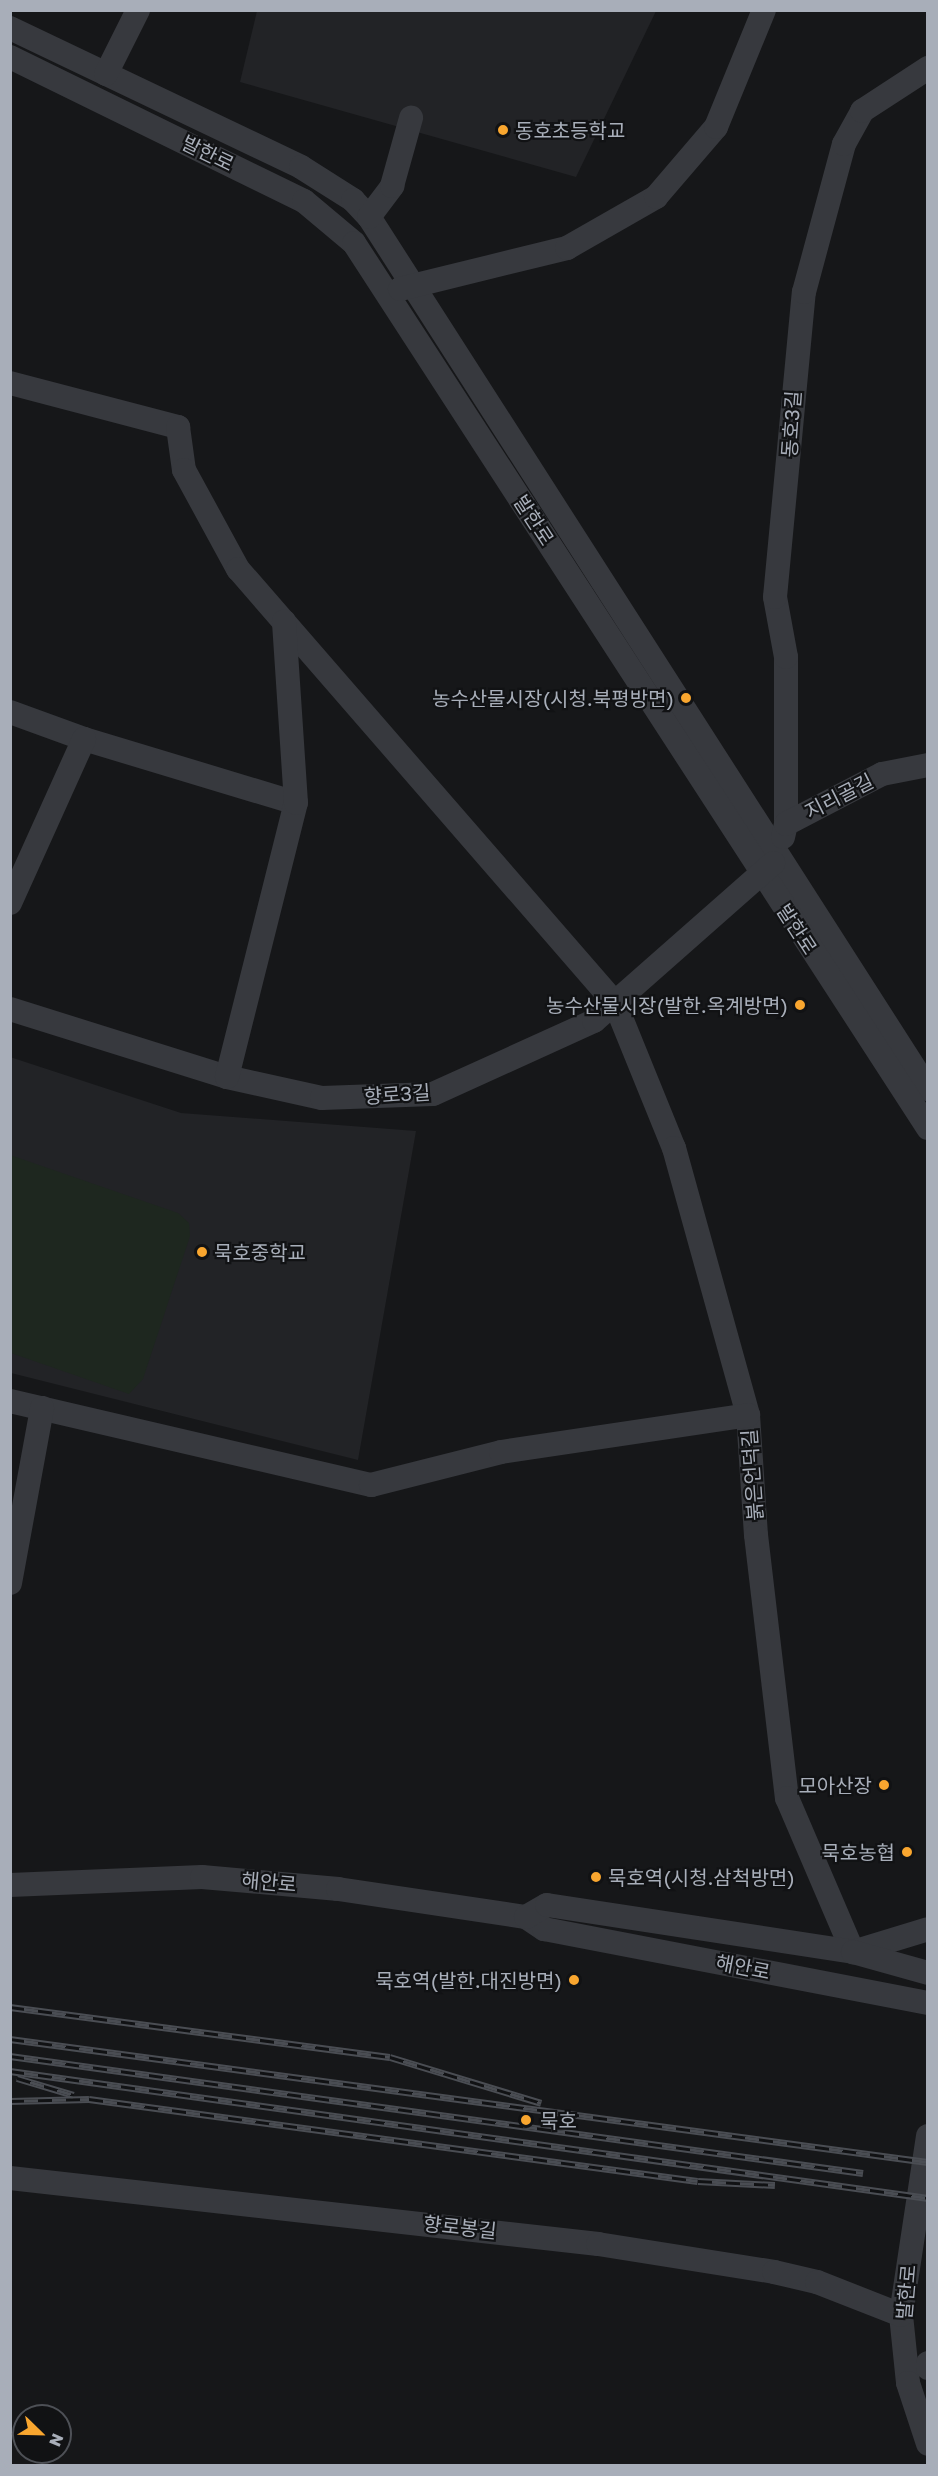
<!DOCTYPE html>
<meta charset="utf-8">
<style>
body{margin:0}
#map{position:relative;width:938px;height:2476px;overflow:hidden;background:#161719;font-family:"Golos Text","Noto Sans KR",sans-serif}
div>[style]{position:absolute}
.built>*{inset:0;background:#222326}
.green>*{inset:0;background:#1e271f}
.minor>*{height:24px;margin:-12px;padding:0 12px;transform-origin:12px;border-radius:12px;background:#37393e}
.rail>*{height:7px;margin-top:-3.5px;transform-origin:0;background:repeating-linear-gradient(90deg,#111214 0 14px,#4a4d53 0 28px);box-sizing:border-box;border-block:2px solid #4a4d53}
.dots>*{width:16px;height:16px;translate:-50% -50%;box-sizing:border-box;border:3px solid #111214;border-radius:50%}
span{translate:-50% -50%;white-space:nowrap;text-align:center;line-height:1.15;-webkit-text-stroke:4.5px #111214;paint-order:stroke}
.poi-label{font-size:20px;color:#a8aeb9}
.left{translate:0 -50%;text-align:left}
.right{translate:-100% -50%;text-align:right}
.street-label{font-size:20px;color:#a8aeb9}
.frame{position:absolute;inset:0;border:12px solid #a8aeb9;pointer-events:none}
.north{position:absolute;left:12px;top:2404px;width:60px;height:60px;box-sizing:border-box;background:#111214;border:2px solid #4d5056;border-radius:50%;rotate:113deg;font-size:16px;font-weight:700;line-height:24px;text-align:center;color:#a8aeb9}
.north::after{content:'';display:block;margin:auto;width:21px;height:27px;background:#f9a62f;clip-path:polygon(50% 0,100% 100%,50% 72%,0 100%)}
</style>
<div id="map">
<div class="built">
<i style="clip-path:polygon(257px 11px,656px 11px,576px 177px,240px 82px)"></i>
<i style="clip-path:polygon(10px 1057px,181px 1113px,416px 1131px,358px 1460px,11px 1373px)"></i>
</div>
<div class="green">
<i style="clip-path:polygon(10px 1155px,178px 1213px,189px 1223px,190px 1236px,143px 1379px,129px 1394px,11px 1353px)"></i>
</div>
<div class="minor">
<i style="left:10px;top:28px;width:322px;rotate:25.5deg"></i>
<i style="left:301px;top:167px;width:62px;rotate:32.4deg"></i>
<i style="left:353px;top:200px;width:23px;rotate:47deg"></i>
<i style="left:369px;top:217px;width:1036px;rotate:57.34deg"></i>
<i style="left:10px;top:57px;width:327px;rotate:26.1deg"></i>
<i style="left:304px;top:201px;width:65px;rotate:40deg"></i>
<i style="left:354px;top:243px;width:1055px;rotate:57.03deg"></i>
<i style="left:106px;top:74px;width:72px;rotate:-63.4deg"></i>
<i style="left:369px;top:217px;width:39px;rotate:-53deg"></i>
<i style="left:392px;top:186px;width:71px;rotate:-74.4deg"></i>
<i style="left:400px;top:289px;width:172px;rotate:-13.8deg"></i>
<i style="left:567px;top:248px;width:103px;rotate:-29.8deg"></i>
<i style="left:656px;top:197px;width:92px;rotate:-49.4deg"></i>
<i style="left:716px;top:127px;width:126px;rotate:-67.7deg"></i>
<i style="left:10px;top:383px;width:174px;rotate:14.7deg"></i>
<i style="left:178px;top:427px;width:43px;rotate:82.1deg"></i>
<i style="left:184px;top:470px;width:113px;rotate:61.4deg"></i>
<i style="left:238px;top:569px;width:575px;rotate:49.02deg"></i>
<i style="left:615px;top:1003px;width:157px;rotate:67.9deg"></i>
<i style="left:674px;top:1148px;width:277px;rotate:74.5deg"></i>
<i style="left:748px;top:1415px;width:120px;rotate:86.2deg"></i>
<i style="left:756px;top:1535px;width:265px;rotate:83.3deg"></i>
<i style="left:787px;top:1798px;width:168px;rotate:66.8deg"></i>
<i style="left:853px;top:1952px;width:78px;rotate:-17deg"></i>
<i style="left:10px;top:712px;width:79px;rotate:20deg"></i>
<i style="left:84px;top:739px;width:221px;rotate:16.8deg"></i>
<i style="left:786px;top:824px;width:167px;rotate:-90deg"></i>
<i style="left:786px;top:657px;width:61px;rotate:-100.4deg"></i>
<i style="left:775px;top:597px;width:306px;rotate:-84.6deg"></i>
<i style="left:804px;top:292px;width:153px;rotate:-74.9deg"></i>
<i style="left:844px;top:144px;width:38px;rotate:-61deg"></i>
<i style="left:862px;top:111px;width:79px;rotate:-33.1deg"></i>
<i style="left:783px;top:837px;width:13px;rotate:-77deg"></i>
<i style="left:786px;top:824px;width:108px;rotate:-27.5deg"></i>
<i style="left:882px;top:774px;width:47px;rotate:-11.1deg"></i>
<i style="left:10px;top:903px;width:180px;rotate:-65.7deg"></i>
<i style="left:10px;top:1009px;width:227px;rotate:17.4deg"></i>
<i style="left:227px;top:1077px;width:97px;rotate:12.5deg"></i>
<i style="left:322px;top:1098px;width:111px;rotate:-2.1deg"></i>
<i style="left:433px;top:1094px;width:177px;rotate:-24.4deg"></i>
<i style="left:594px;top:1021px;width:239px;rotate:-41.4deg"></i>
<i style="left:227px;top:1077px;width:283px;rotate:-75.9deg"></i>
<i style="left:296px;top:803px;width:182px;rotate:-93.8deg"></i>
<i style="left:10px;top:1401px;width:371px;rotate:13.1deg"></i>
<i style="left:371px;top:1485px;width:134px;rotate:-14.2deg"></i>
<i style="left:501px;top:1452px;width:250px;rotate:-8.5deg"></i>
<i style="left:10px;top:1583px;width:178px;rotate:-79.6deg"></i>
<i style="left:10px;top:1885px;width:192px;rotate:-2.4deg"></i>
<i style="left:202px;top:1877px;width:137px;rotate:5deg"></i>
<i style="left:338px;top:1889px;width:190px;rotate:8.5deg"></i>
<i style="left:526px;top:1917px;width:22px;rotate:34deg"></i>
<i style="left:544px;top:1929px;width:391px;rotate:10.9deg"></i>
<i style="left:526px;top:1917px;width:24px;rotate:-30deg"></i>
<i style="left:547px;top:1905px;width:310px;rotate:8.7deg"></i>
<i style="left:853px;top:1952px;width:78px;rotate:15.6deg"></i>
<i style="left:928px;top:2136px;width:181px;rotate:98.6deg"></i>
<i style="left:901px;top:2315px;width:68px;rotate:84.1deg"></i>
<i style="left:908px;top:2383px;width:64px;rotate:71.8deg"></i>
<i style="left:10px;top:2178px;width:592px;rotate:6.4deg"></i>
<i style="left:598px;top:2244px;width:178px;rotate:9deg"></i>
<i style="left:774px;top:2272px;width:44px;rotate:13.1deg"></i>
<i style="left:817px;top:2282px;width:90px;rotate:21.4deg"></i>
<i style="left:928px;top:2363px;width:5px;rotate:90deg"></i>
</div>
<div class="rail">
<i style="left:10px;top:2007px;width:383px;rotate:7.5deg"></i>
<i style="left:390px;top:2057px;width:158px;rotate:16.9deg"></i>
<i style="left:10px;top:2039px;width:926px;rotate:7.63deg"></i>
<i style="left:10px;top:2056px;width:861px;rotate:7.81deg"></i>
<i style="left:10px;top:2071px;width:927px;rotate:7.88deg"></i>
<i style="left:17px;top:2078px;width:59px;rotate:16.6deg"></i>
<i style="left:10px;top:2101px;width:79px;rotate:-1.5deg"></i>
<i style="left:89px;top:2099px;width:614px;rotate:7.67deg"></i>
<i style="left:698px;top:2181px;width:77px;rotate:3deg"></i>
</div>
<div class="dots">
<i style="left:503px;top:130px;background:#f9a62f"></i>
<i style="left:686px;top:698px;background:#f9a62f"></i>
<i style="left:800px;top:1005px;background:#f9a62f"></i>
<i style="left:202px;top:1252px;background:#f9a62f"></i>
<i style="left:884px;top:1785px;background:#f9a62f"></i>
<i style="left:907px;top:1852px;background:#f9a62f"></i>
<i style="left:596px;top:1877px;background:#f9a62f"></i>
<i style="left:574px;top:1980px;background:#f9a62f"></i>
<i style="left:526px;top:2120px;background:#f9a62f"></i>
</div>
<div class="poi-label">
<span class="left" style="left:515px;top:130px">동호초등학교</span>
<span class="right" style="left:674px;top:698px">농수산물시장(시청.북평방면)</span>
<span class="right" style="left:788px;top:1005px">농수산물시장(발한.옥계방면)</span>
<span class="left" style="left:214px;top:1252px">묵호중학교</span>
<span class="right" style="left:872px;top:1785px">모아산장</span>
<span class="right" style="left:895px;top:1852px">묵호농협</span>
<span class="left" style="left:608px;top:1877px">묵호역(시청.삼척방면)</span>
<span class="right" style="left:562px;top:1980px">묵호역(발한.대진방면)</span>
<span class="left" style="left:540px;top:2120px">묵호</span>
</div>
<div class="street-label">
<span style="left:208px;top:153px;rotate:26deg">발한로</span>
<span style="left:791px;top:424px;rotate:-86deg">동호3길</span>
<span style="left:534px;top:520px;rotate:57deg">발한로</span>
<span style="left:839px;top:796px;rotate:-27deg">지리골길</span>
<span style="left:797px;top:929px;rotate:57deg">발한로</span>
<span style="left:397px;top:1094px;rotate:-4deg">향로3길</span>
<span style="left:752px;top:1475px;rotate:-94deg">붉은언덕길</span>
<span style="left:269px;top:1882px;rotate:5deg">해안로</span>
<span style="left:743px;top:1967px;rotate:11deg">해안로</span>
<span style="left:460px;top:2227px;rotate:6deg">향로봉길</span>
<span style="left:906px;top:2292px;rotate:-85deg">발한로</span>
</div>
<div class="frame"></div>
<div class="north">N</div>
</div>
